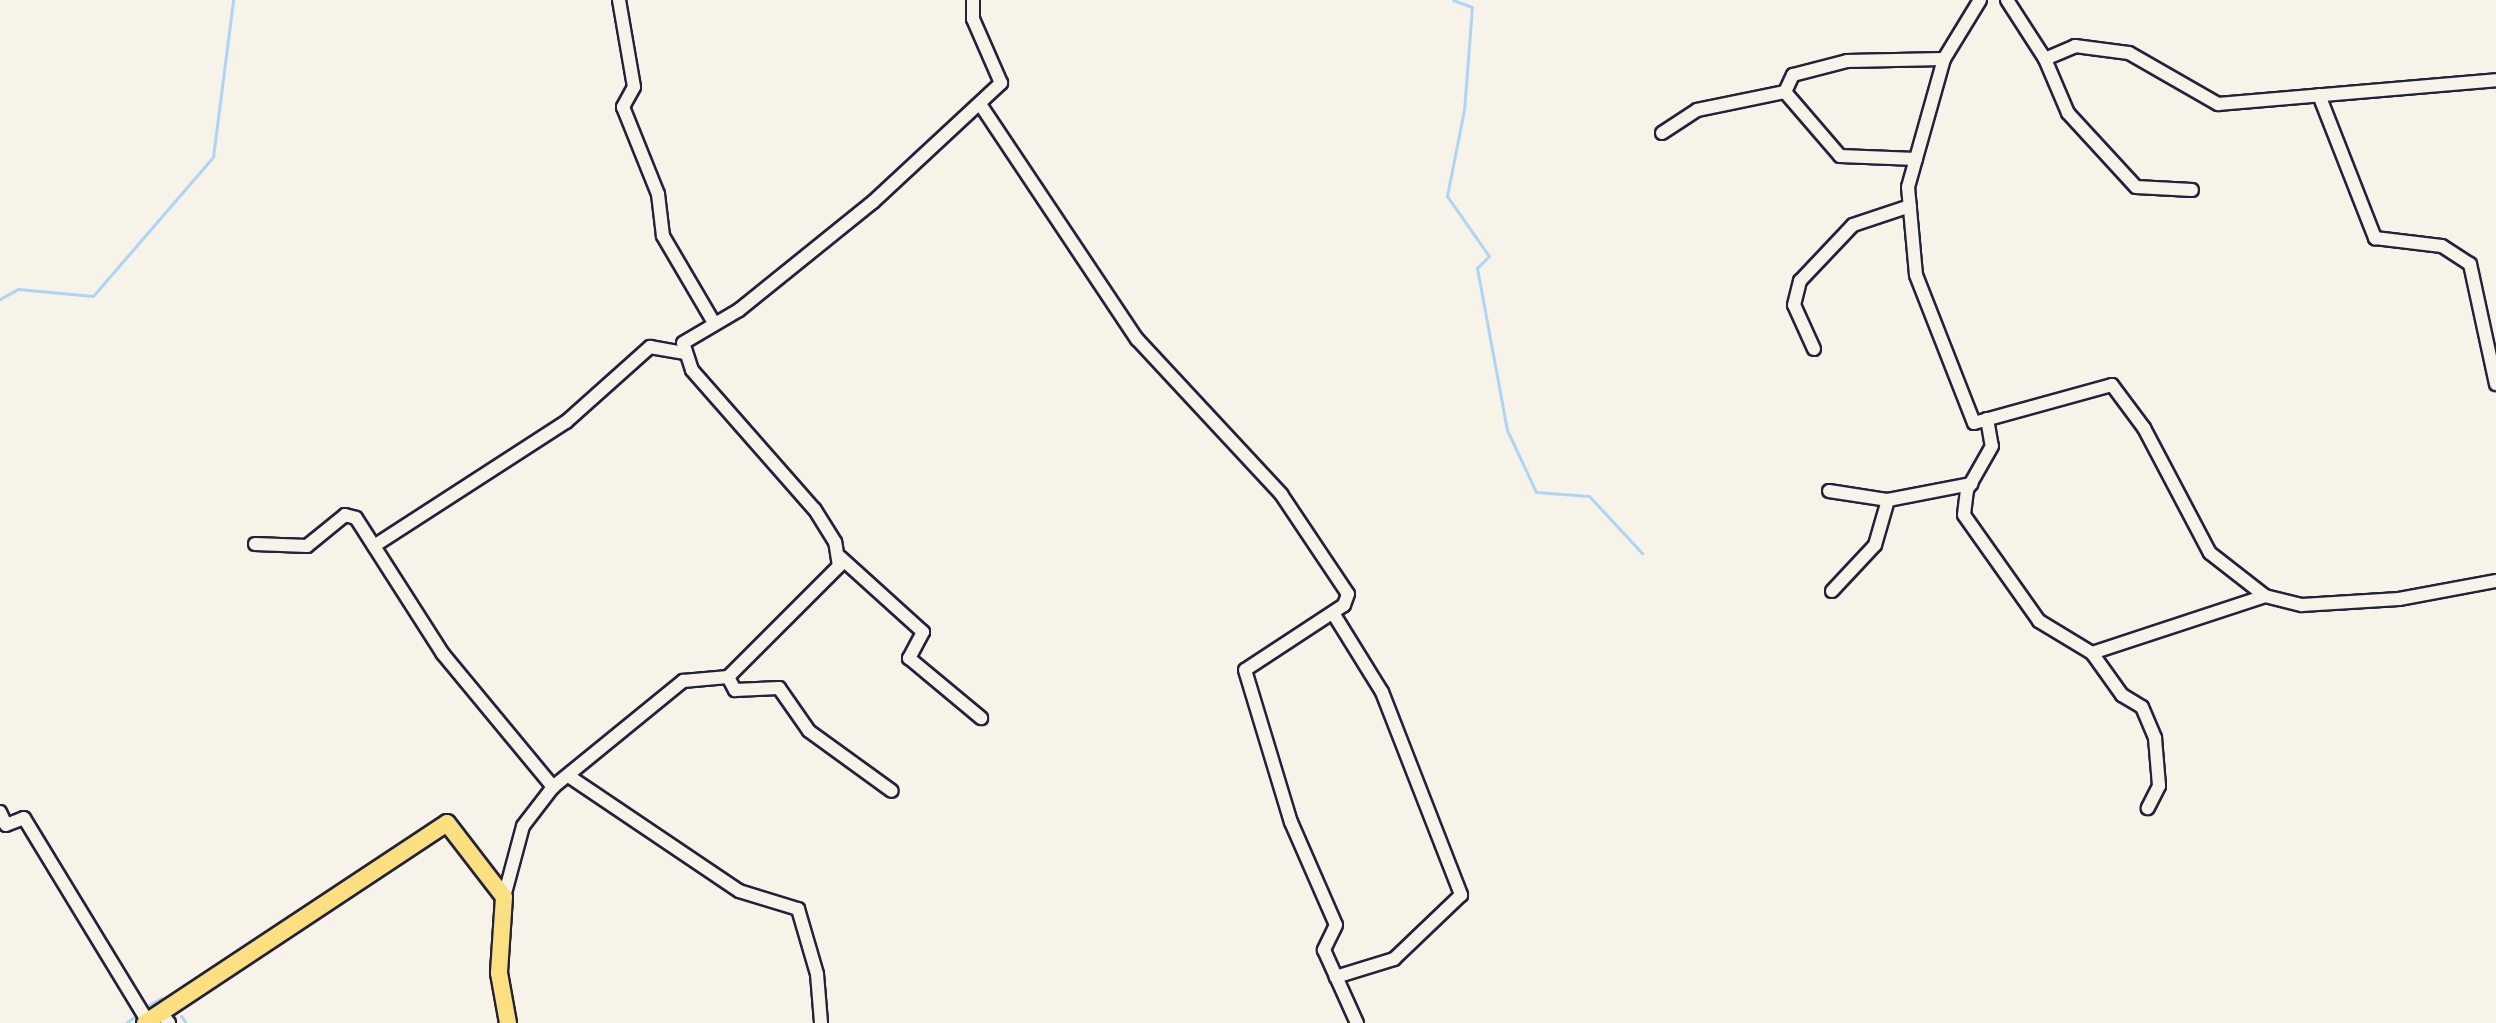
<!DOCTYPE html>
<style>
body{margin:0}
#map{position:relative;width:2496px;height:1023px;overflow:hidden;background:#f7f3e8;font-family:"Architects Daughter",sans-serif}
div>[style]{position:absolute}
.stream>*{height:3px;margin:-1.5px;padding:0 1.5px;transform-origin:1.5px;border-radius:1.5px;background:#add5f7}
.roads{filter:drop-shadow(2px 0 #22223b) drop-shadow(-2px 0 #22223b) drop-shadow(0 2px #22223b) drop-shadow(0 -2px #22223b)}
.minor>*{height:12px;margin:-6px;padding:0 6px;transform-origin:6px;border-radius:6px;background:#f7f3e8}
.major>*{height:16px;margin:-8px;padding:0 8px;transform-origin:8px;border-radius:8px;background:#fce080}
span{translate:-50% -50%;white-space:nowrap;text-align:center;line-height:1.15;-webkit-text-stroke:7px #f7f3e8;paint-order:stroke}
</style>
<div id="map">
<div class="stream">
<i style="left:1453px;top:0;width:20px;rotate:20deg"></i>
<i style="left:1472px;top:7px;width:103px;rotate:94.4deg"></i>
<i style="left:1464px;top:110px;width:88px;rotate:101.2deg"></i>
<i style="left:1447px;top:196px;width:73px;rotate:55deg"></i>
<i style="left:1489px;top:256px;width:17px;rotate:135deg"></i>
<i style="left:1477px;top:268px;width:165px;rotate:79.5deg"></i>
<i style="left:1507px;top:430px;width:68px;rotate:64.9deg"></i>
<i style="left:1536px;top:492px;width:53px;rotate:4.3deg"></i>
<i style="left:1589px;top:496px;width:78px;rotate:47.1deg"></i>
<i style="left:0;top:299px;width:21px;rotate:-29deg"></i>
<i style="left:18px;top:289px;width:75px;rotate:5.3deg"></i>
<i style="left:93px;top:296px;width:184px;rotate:-49.2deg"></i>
<i style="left:213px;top:157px;width:158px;rotate:-82.7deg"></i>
<i style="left:144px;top:1008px;width:20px;rotate:-30deg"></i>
<i style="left:181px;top:1016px;width:9px;rotate:54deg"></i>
<i style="left:126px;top:1023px;width:10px;rotate:-37deg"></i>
</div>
<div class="roads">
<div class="minor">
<i style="left:619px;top:0;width:88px;rotate:80.2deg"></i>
<i style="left:634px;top:87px;width:23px;rotate:119deg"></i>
<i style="left:623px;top:107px;width:94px;rotate:68.1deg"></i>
<i style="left:658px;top:194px;width:42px;rotate:83.2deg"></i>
<i style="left:663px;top:236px;width:101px;rotate:59.6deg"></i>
<i style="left:1980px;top:0;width:69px;rotate:121.4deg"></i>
<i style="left:1944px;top:59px;width:133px;rotate:105.7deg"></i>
<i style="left:1908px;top:187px;width:88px;rotate:84.8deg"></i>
<i style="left:1916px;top:275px;width:159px;rotate:68.6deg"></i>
<i style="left:1974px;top:423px;width:143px;rotate:-15.4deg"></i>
<i style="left:2112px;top:385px;width:54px;rotate:53.3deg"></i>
<i style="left:2144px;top:428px;width:141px;rotate:62.2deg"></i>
<i style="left:2210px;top:553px;width:70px;rotate:38deg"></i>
<i style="left:2265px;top:596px;width:38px;rotate:14deg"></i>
<i style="left:2302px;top:605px;width:97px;rotate:-3.5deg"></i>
<i style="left:2399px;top:599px;width:99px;rotate:-10.5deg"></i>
<i style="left:2007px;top:0;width:70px;rotate:57.2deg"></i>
<i style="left:2045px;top:59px;width:33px;rotate:-23deg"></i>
<i style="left:2075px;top:46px;width:54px;rotate:7.4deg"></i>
<i style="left:2129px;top:53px;width:103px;rotate:29.8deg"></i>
<i style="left:2218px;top:104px;width:279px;rotate:-4.9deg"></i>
<i style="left:2045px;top:59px;width:59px;rotate:66.9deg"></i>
<i style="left:2068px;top:113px;width:100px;rotate:47.4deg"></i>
<i style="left:2136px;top:187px;width:56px;rotate:3.1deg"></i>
<i style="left:1785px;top:92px;width:84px;rotate:49.3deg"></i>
<i style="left:1840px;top:156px;width:76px;rotate:2.3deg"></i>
<i style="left:2319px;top:95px;width:154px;rotate:68.6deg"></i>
<i style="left:2375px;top:238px;width:67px;rotate:6.8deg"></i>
<i style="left:2442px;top:246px;width:33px;rotate:33deg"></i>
<i style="left:2470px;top:264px;width:123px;rotate:77.8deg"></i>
<i style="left:980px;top:104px;width:283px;rotate:56.3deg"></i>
<i style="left:1137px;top:339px;width:212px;rotate:47.1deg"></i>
<i style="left:1281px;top:494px;width:120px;rotate:56.2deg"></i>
<i style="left:1348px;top:594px;width:12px;rotate:110deg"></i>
<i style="left:1344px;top:605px;width:118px;rotate:146.7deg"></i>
<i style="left:1245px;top:670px;width:159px;rotate:73.2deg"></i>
<i style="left:1291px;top:822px;width:112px;rotate:66.4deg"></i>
<i style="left:1336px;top:925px;width:28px;rotate:116deg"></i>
<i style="left:1324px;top:950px;width:80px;rotate:65.7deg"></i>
<i style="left:1662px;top:133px;width:42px;rotate:-33.3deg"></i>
<i style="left:1697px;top:110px;width:90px;rotate:-11.6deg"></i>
<i style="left:1785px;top:92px;width:19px;rotate:-65deg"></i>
<i style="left:1793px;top:75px;width:56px;rotate:-14.5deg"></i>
<i style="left:1847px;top:61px;width:97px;rotate:-1.2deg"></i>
<i style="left:1814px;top:349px;width:48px;rotate:-114.4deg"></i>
<i style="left:1794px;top:305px;width:25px;rotate:-76deg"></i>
<i style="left:1800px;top:281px;width:77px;rotate:-46.6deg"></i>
<i style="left:1853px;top:225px;width:60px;rotate:-18.4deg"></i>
<i style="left:1987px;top:419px;width:27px;rotate:80deg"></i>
<i style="left:1992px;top:446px;width:51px;rotate:119.6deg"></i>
<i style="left:1967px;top:490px;width:25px;rotate:97deg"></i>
<i style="left:1964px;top:515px;width:130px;rotate:54.7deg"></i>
<i style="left:2039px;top:621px;width:62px;rotate:31.1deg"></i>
<i style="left:2092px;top:653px;width:52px;rotate:54.5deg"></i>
<i style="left:2122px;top:695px;width:23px;rotate:31deg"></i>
<i style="left:2142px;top:707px;width:34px;rotate:67deg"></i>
<i style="left:2155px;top:738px;width:48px;rotate:85.2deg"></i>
<i style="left:2159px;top:786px;width:25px;rotate:117deg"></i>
<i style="left:1829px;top:491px;width:60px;rotate:8.7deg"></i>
<i style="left:1888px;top:500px;width:85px;rotate:-10.9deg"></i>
<i style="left:255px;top:544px;width:52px;rotate:2.2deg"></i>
<i style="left:307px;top:546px;width:49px;rotate:-39.2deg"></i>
<i style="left:345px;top:515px;width:11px;rotate:15deg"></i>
<i style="left:356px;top:518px;width:161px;rotate:57.4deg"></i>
<i style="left:443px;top:654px;width:173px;rotate:50.4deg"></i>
<i style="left:374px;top:546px;width:229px;rotate:-32.9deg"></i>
<i style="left:566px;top:422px;width:113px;rotate:-41.8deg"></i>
<i style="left:650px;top:347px;width:34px;rotate:10deg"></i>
<i style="left:840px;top:557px;width:112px;rotate:42.1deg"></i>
<i style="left:923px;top:632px;width:30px;rotate:118deg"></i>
<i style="left:909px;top:658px;width:94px;rotate:39.8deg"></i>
<i style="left:1832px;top:591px;width:63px;rotate:-46.9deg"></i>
<i style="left:1875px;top:545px;width:47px;rotate:-73.9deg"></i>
<i style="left:1333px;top:613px;width:93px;rotate:58.2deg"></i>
<i style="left:1382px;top:692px;width:218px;rotate:68.7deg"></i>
<i style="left:1461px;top:895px;width:93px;rotate:136.3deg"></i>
<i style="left:1394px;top:959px;width:61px;rotate:162.8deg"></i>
<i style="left:2092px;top:653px;width:182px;rotate:-18.2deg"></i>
<i style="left:728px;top:677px;width:15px;rotate:62deg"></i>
<i style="left:735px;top:690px;width:44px;rotate:-2.6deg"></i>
<i style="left:779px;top:688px;width:52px;rotate:55.1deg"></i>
<i style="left:809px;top:731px;width:102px;rotate:35.9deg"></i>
<i style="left:570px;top:777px;width:204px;rotate:34deg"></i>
<i style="left:739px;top:891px;width:62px;rotate:17deg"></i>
<i style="left:798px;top:909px;width:68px;rotate:73.7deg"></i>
<i style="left:817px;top:974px;width:49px;rotate:85.3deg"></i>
<i style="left:0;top:812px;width:14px;rotate:65deg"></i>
<i style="left:6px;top:825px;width:19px;rotate:-21deg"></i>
<i style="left:24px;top:818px;width:239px;rotate:58.7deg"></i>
<i style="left:504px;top:897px;width:73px;rotate:-75deg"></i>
<i style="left:523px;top:826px;width:49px;rotate:-52.4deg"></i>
<i style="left:553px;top:787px;width:168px;rotate:-39.2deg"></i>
<i style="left:683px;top:681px;width:45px;rotate:-5.1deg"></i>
<i style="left:728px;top:677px;width:157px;rotate:-45deg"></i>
<i style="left:839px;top:566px;width:24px;rotate:-99deg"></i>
<i style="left:835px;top:542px;width:39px;rotate:-122deg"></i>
<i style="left:814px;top:509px;width:185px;rotate:-131.3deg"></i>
<i style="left:692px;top:370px;width:28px;rotate:-108deg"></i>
<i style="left:683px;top:343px;width:65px;rotate:-30.5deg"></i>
<i style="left:739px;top:310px;width:172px;rotate:-38.9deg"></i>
<i style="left:873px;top:202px;width:175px;rotate:-42.9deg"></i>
<i style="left:1001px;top:83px;width:70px;rotate:-113.6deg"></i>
<i style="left:973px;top:19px;width:19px;rotate:-90deg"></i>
<i style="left:161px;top:1013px;width:13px;rotate:51deg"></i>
</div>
<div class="major">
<i style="left:145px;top:1023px;width:362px;rotate:-33.5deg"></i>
<i style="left:447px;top:823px;width:93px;rotate:52.4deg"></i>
<i style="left:504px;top:897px;width:76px;rotate:93.8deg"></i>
<i style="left:499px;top:973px;width:51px;rotate:79.8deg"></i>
</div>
</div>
</div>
